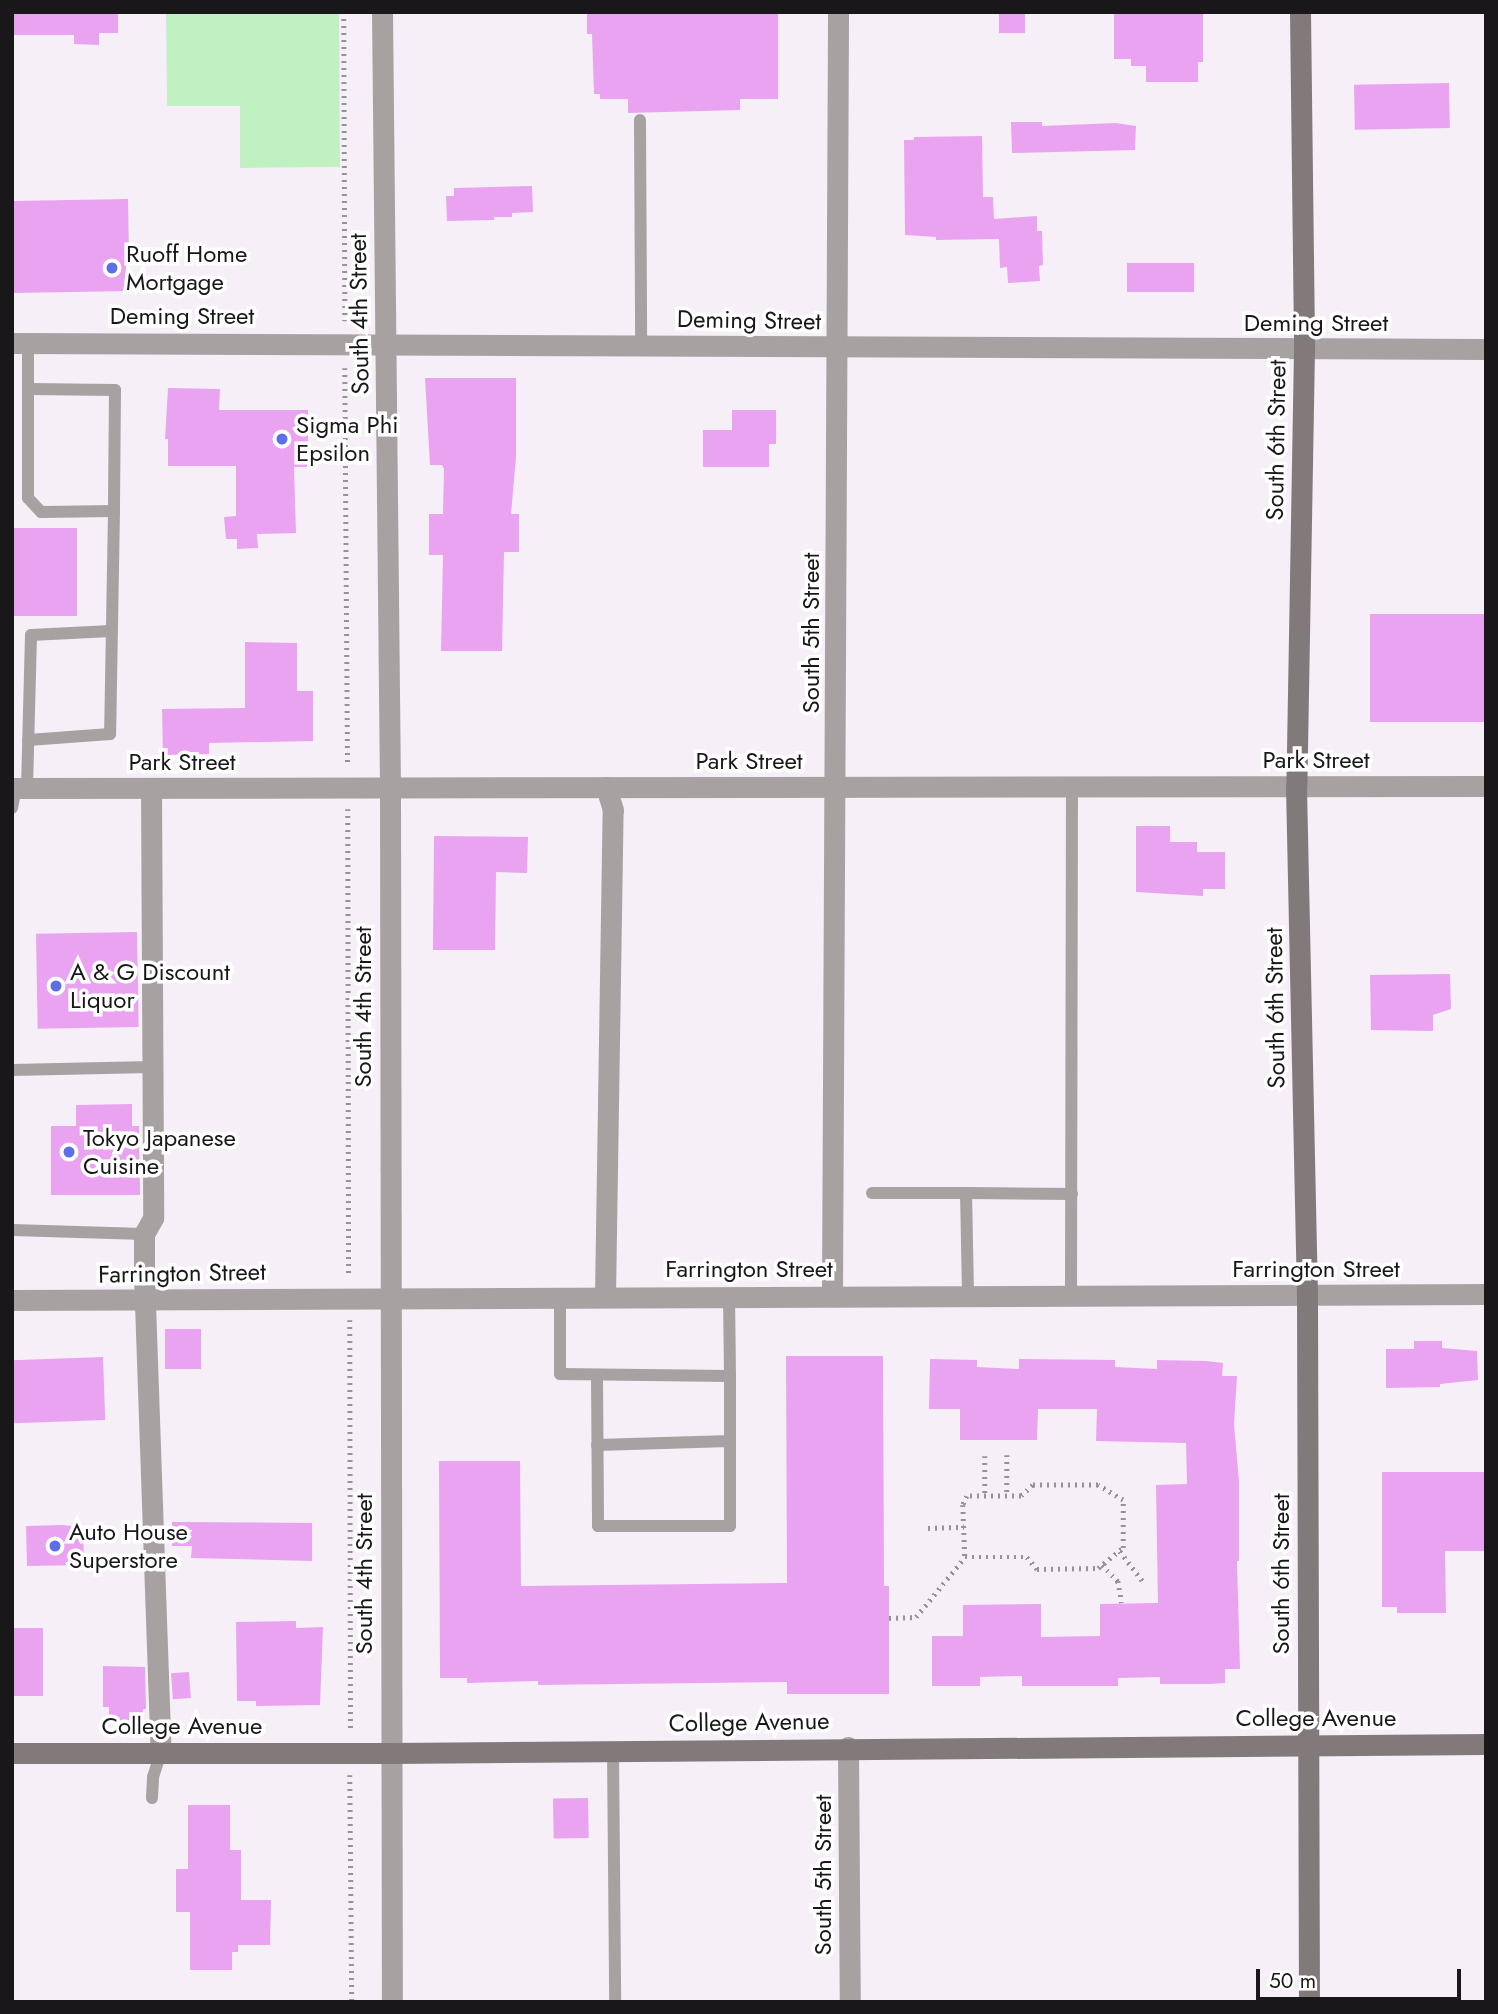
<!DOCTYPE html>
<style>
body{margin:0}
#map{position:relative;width:1498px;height:2014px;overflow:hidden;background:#f7eff8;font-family:Jost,sans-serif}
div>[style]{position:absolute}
.green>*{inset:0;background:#c1f1c3}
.building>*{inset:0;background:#e9a3f0;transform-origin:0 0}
.path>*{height:4.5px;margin-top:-2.25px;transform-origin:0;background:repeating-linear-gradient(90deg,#979198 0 2px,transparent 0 7px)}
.lane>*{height:12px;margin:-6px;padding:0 6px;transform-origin:6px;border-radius:6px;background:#a7a1a1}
.street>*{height:21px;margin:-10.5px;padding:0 10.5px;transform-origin:10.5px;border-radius:10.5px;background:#a7a1a1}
.secondary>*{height:21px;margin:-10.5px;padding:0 10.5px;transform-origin:10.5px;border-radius:10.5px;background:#827a7a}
.dots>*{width:19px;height:19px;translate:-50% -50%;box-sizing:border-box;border:4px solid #fff;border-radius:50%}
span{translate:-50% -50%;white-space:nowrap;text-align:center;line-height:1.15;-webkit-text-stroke:7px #fff;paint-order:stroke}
.poi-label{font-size:24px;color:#1a171a}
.left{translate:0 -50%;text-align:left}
.street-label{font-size:24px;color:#1a171a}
.frame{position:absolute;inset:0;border:14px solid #1a171a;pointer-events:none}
.scale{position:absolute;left:1256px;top:1969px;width:205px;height:32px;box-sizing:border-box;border:4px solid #1a171a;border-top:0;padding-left:9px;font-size:21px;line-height:24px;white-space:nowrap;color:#1a171a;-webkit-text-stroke:5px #fff;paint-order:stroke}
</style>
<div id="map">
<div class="green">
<i style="clip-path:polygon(166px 12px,339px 12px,340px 167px,240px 168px,240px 106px,167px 106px)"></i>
</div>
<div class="building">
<i style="clip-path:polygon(12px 12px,118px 12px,118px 33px,99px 33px,99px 45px,74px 44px,74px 35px,12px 35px)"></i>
<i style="clip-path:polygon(587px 12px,778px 12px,778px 99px,740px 99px,740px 110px,628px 113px,628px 99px,600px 99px,600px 94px,594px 94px,592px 34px,587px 34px)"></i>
<i style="left:999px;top:12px;width:26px;height:21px"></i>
<i style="clip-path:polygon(1114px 12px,1203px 12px,1203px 62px,1198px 62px,1198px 82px,1146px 82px,1146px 66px,1131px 66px,1131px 59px,1114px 59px)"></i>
<i style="left:1449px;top:83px;width:45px;height:95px;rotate:89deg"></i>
<i style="clip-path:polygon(1011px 122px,1042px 122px,1042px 126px,1116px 123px,1136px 126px,1135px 150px,1012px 153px)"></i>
<i style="clip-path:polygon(982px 136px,983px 197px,993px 197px,994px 219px,1037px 216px,1037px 231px,1042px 231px,1043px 265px,1039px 266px,1040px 281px,1008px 283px,1007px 267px,1000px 268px,999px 239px,936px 240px,936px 237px,905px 235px,904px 140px,914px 140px,914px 137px)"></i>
<i style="clip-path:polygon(532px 186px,533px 212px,512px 213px,512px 217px,494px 217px,494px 220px,447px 221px,446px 196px,454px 196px,454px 188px)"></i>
<i style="left:128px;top:199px;width:92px;height:116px;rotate:89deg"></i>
<i style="left:1127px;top:263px;width:67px;height:29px"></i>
<i style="clip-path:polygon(425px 378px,516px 378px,516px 457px,511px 514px,519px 514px,519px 552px,504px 552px,502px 651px,441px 651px,443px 555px,429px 555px,429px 514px,443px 514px,444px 469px,442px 465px,430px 465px)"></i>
<i style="clip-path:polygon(168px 388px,220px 389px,219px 410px,308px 410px,308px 467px,294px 467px,296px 533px,257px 534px,258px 548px,237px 549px,237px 539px,226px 539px,224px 517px,236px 516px,236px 466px,168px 466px,168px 439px,165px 439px)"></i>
<i style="clip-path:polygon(732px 410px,776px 410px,776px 444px,769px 444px,769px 467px,703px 467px,703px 430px,732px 430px)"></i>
<i style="left:77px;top:528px;width:88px;height:65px;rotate:90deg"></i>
<i style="left:1486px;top:614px;width:108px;height:116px;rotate:90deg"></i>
<i style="clip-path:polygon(245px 642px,297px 643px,297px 691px,313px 691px,313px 741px,209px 743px,209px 754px,163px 755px,162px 709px,245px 708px)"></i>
<i style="clip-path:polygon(1136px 826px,1170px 826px,1170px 842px,1197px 842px,1197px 852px,1225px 852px,1225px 889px,1203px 889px,1203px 896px,1136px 892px)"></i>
<i style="clip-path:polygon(434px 836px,528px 837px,527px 873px,496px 872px,495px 950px,433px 950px)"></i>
<i style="left:137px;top:932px;width:95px;height:101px;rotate:89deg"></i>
<i style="clip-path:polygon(1450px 974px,1451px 1009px,1433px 1015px,1433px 1031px,1371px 1030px,1370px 975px)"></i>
<i style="clip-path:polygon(132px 1104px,132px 1126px,139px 1126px,140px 1195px,51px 1195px,51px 1126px,76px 1126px,76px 1105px)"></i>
<i style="left:165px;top:1329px;width:36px;height:40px"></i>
<i style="clip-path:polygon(1414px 1341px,1442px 1341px,1442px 1348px,1477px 1351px,1478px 1380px,1440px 1384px,1440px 1387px,1386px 1388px,1386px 1349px,1414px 1349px)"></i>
<i style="clip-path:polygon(786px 1356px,883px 1356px,884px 1586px,889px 1586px,889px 1694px,787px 1694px,787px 1682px,538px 1685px,538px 1681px,467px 1683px,467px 1678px,440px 1678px,439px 1461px,520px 1461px,521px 1586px,787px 1583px)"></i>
<i style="left:103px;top:1357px;width:63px;height:91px;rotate:88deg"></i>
<i style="clip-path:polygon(930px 1359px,977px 1360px,977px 1367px,1019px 1369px,1019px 1359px,1115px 1360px,1115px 1367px,1157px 1369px,1157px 1360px,1206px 1361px,1223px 1363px,1222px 1376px,1237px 1376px,1234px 1424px,1239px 1481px,1239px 1561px,1237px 1561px,1240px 1669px,1225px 1669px,1225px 1683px,1209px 1684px,1160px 1684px,1160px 1677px,1118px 1678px,1118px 1686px,1022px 1686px,1022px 1676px,980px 1677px,980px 1686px,932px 1686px,932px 1636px,963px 1636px,963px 1605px,1041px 1604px,1041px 1637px,1100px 1636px,1100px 1604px,1158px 1603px,1156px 1485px,1187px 1484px,1186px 1443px,1096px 1441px,1097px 1409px,1038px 1409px,1037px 1440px,960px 1440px,960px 1409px,929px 1409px)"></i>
<i style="clip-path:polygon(1382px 1472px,1486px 1472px,1486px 1551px,1445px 1551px,1446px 1613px,1397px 1613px,1397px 1607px,1382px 1607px)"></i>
<i style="clip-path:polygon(172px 1522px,312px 1523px,312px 1561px,191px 1558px,192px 1546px,172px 1546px)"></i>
<i style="clip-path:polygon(62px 1525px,83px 1527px,84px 1565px,27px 1566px,26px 1526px)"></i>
<i style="clip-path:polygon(296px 1621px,296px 1628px,323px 1627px,320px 1705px,256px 1706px,256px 1701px,237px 1701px,236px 1622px)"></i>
<i style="left:12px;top:1628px;width:31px;height:68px"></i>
<i style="clip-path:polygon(103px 1666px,145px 1667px,146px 1709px,143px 1709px,143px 1722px,109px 1721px,109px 1707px,103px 1707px)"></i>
<i style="left:189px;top:1672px;width:26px;height:18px;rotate:86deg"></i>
<i style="left:588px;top:1798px;width:40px;height:35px;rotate:89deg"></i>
<i style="clip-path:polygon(188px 1805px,230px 1805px,230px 1850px,241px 1850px,241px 1900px,271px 1900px,270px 1945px,238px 1945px,238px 1952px,232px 1952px,232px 1970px,190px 1970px,190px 1912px,176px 1912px,176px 1869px,188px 1869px)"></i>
</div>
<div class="path">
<i style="left:344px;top:12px;width:309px;rotate:89.8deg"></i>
<i style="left:345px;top:368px;width:397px;rotate:89.6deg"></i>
<i style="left:348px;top:809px;width:467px;rotate:89.9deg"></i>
<i style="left:350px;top:1320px;width:411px;rotate:89.9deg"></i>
<i style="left:1007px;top:1455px;width:41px;rotate:90deg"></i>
<i style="left:985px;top:1456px;width:40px;rotate:90deg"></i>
<i style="left:928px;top:1528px;width:36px;rotate:-2deg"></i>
<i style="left:1120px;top:1551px;width:38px;rotate:53deg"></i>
<i style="left:1102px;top:1565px;width:23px;rotate:45deg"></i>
<i style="left:1118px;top:1581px;width:22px;rotate:80deg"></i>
<i style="left:889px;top:1618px;width:27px;rotate:-2deg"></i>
<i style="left:916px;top:1617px;width:77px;rotate:-50.8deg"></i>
<i style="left:965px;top:1557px;width:62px"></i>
<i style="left:1027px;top:1557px;width:16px;rotate:50deg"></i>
<i style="left:1037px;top:1569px;width:61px;rotate:-0.9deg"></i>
<i style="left:1098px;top:1568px;width:32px;rotate:-39deg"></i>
<i style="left:1123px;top:1548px;width:48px;rotate:-90deg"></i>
<i style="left:1123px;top:1500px;width:29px;rotate:-149deg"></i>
<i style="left:1098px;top:1485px;width:65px;rotate:180deg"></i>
<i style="left:1033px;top:1485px;width:16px;rotate:137deg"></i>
<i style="left:1021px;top:1496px;width:54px;rotate:180deg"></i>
<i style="left:967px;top:1496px;width:10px;rotate:114deg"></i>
<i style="left:963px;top:1505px;width:52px;rotate:87.8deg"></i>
<i style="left:350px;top:1775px;width:227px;rotate:89.5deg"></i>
</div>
<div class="lane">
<i style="left:640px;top:120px;width:225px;rotate:89.7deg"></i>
<i style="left:28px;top:343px;width:155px;rotate:90deg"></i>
<i style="left:28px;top:498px;width:19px;rotate:47deg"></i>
<i style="left:41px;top:512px;width:73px;rotate:-0.8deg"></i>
<i style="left:114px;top:511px;width:223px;rotate:91deg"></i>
<i style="left:110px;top:734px;width:82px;rotate:175.8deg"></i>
<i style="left:28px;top:389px;width:87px;rotate:0.7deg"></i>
<i style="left:115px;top:390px;width:121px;rotate:90.5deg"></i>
<i style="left:27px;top:788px;width:153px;rotate:-88.5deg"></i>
<i style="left:31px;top:635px;width:80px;rotate:-2.9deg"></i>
<i style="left:12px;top:808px;width:20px;rotate:-79deg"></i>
<i style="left:12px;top:1070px;width:139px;rotate:-1.2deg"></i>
<i style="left:872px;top:1193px;width:94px"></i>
<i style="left:12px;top:1230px;width:132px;rotate:1.7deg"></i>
<i style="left:968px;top:1295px;width:102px;rotate:-91.1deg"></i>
<i style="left:966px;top:1193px;width:106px;rotate:0.5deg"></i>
<i style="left:1071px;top:1295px;width:508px;rotate:-89.89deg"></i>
<i style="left:560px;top:1297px;width:77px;rotate:90deg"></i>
<i style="left:560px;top:1374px;width:170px;rotate:0.7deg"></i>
<i style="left:730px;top:1376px;width:80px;rotate:-90.7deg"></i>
<i style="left:597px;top:1375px;width:151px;rotate:89.6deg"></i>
<i style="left:598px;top:1526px;width:132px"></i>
<i style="left:730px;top:1526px;width:150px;rotate:-90deg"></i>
<i style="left:597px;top:1445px;width:133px;rotate:-1.7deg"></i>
<i style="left:613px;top:1750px;width:252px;rotate:89.5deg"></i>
<i style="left:152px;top:1798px;width:21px;rotate:-87deg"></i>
<i style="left:153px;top:1777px;width:25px;rotate:-72deg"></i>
</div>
<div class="street">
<i style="left:382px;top:12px;width:776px;rotate:89.41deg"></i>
<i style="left:390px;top:788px;width:1214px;rotate:89.91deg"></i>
<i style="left:12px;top:343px;width:1474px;rotate:0.23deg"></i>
<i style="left:12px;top:788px;width:1474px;rotate:-0.08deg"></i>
<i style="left:151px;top:788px;width:430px;rotate:89.7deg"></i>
<i style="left:153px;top:1218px;width:18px;rotate:119deg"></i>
<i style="left:144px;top:1234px;width:41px;rotate:90deg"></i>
<i style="left:144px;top:1275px;width:478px;rotate:88deg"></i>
<i style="left:832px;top:1295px;width:1283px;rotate:-89.73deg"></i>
<i style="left:605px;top:1296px;width:486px;rotate:-89.1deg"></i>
<i style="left:613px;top:810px;width:24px;rotate:-107deg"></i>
<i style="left:12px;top:1300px;width:1474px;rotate:-0.23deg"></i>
<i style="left:848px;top:1747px;width:255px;rotate:89.6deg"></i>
</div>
<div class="secondary">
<i style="left:1300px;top:12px;width:337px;rotate:89.3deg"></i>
<i style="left:1304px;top:349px;width:438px;rotate:91deg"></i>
<i style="left:1296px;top:787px;width:508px;rotate:88.76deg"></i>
<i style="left:1307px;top:1295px;width:707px;rotate:89.84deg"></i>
<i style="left:12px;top:1753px;width:379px"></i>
<i style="left:391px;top:1753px;width:1095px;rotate:-0.47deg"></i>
</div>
<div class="dots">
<i style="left:112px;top:268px;background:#5c6fe6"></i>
<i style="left:282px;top:439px;background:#5c6fe6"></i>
<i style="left:56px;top:986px;background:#5c6fe6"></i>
<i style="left:69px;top:1152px;background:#5c6fe6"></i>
<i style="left:55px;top:1546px;background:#5c6fe6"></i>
</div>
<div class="poi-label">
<span class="left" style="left:126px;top:268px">Ruoff Home<br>Mortgage</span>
<span class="left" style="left:296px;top:439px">Sigma Phi<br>Epsilon</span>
<span class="left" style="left:70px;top:986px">A &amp; G Discount<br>Liquor</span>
<span class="left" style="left:83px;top:1152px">Tokyo Japanese<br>Cuisine</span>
<span class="left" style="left:69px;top:1546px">Auto House<br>Superstore</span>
</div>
<div class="street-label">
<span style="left:359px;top:314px;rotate:-91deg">South 4th Street</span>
<span style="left:182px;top:316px">Deming Street</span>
<span style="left:749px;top:320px;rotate:1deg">Deming Street</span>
<span style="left:1316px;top:323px">Deming Street</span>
<span style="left:1276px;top:440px;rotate:-89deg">South 6th Street</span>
<span style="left:811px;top:633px;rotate:-90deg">South 5th Street</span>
<span style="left:1316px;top:760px">Park Street</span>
<span style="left:749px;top:761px">Park Street</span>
<span style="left:182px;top:762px">Park Street</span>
<span style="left:363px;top:1007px;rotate:-90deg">South 4th Street</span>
<span style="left:1275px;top:1008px;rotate:-91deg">South 6th Street</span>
<span style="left:749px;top:1269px">Farrington Street</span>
<span style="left:1316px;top:1269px">Farrington Street</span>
<span style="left:182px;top:1273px;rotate:-1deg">Farrington Street</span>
<span style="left:364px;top:1574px;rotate:-90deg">South 4th Street</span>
<span style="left:1281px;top:1574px;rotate:-90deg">South 6th Street</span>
<span style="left:1316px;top:1718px">College Avenue</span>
<span style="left:749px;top:1722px;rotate:-1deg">College Avenue</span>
<span style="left:182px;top:1726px">College Avenue</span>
<span style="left:823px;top:1875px;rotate:-90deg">South 5th Street</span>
</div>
<div class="frame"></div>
<div class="scale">50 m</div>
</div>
